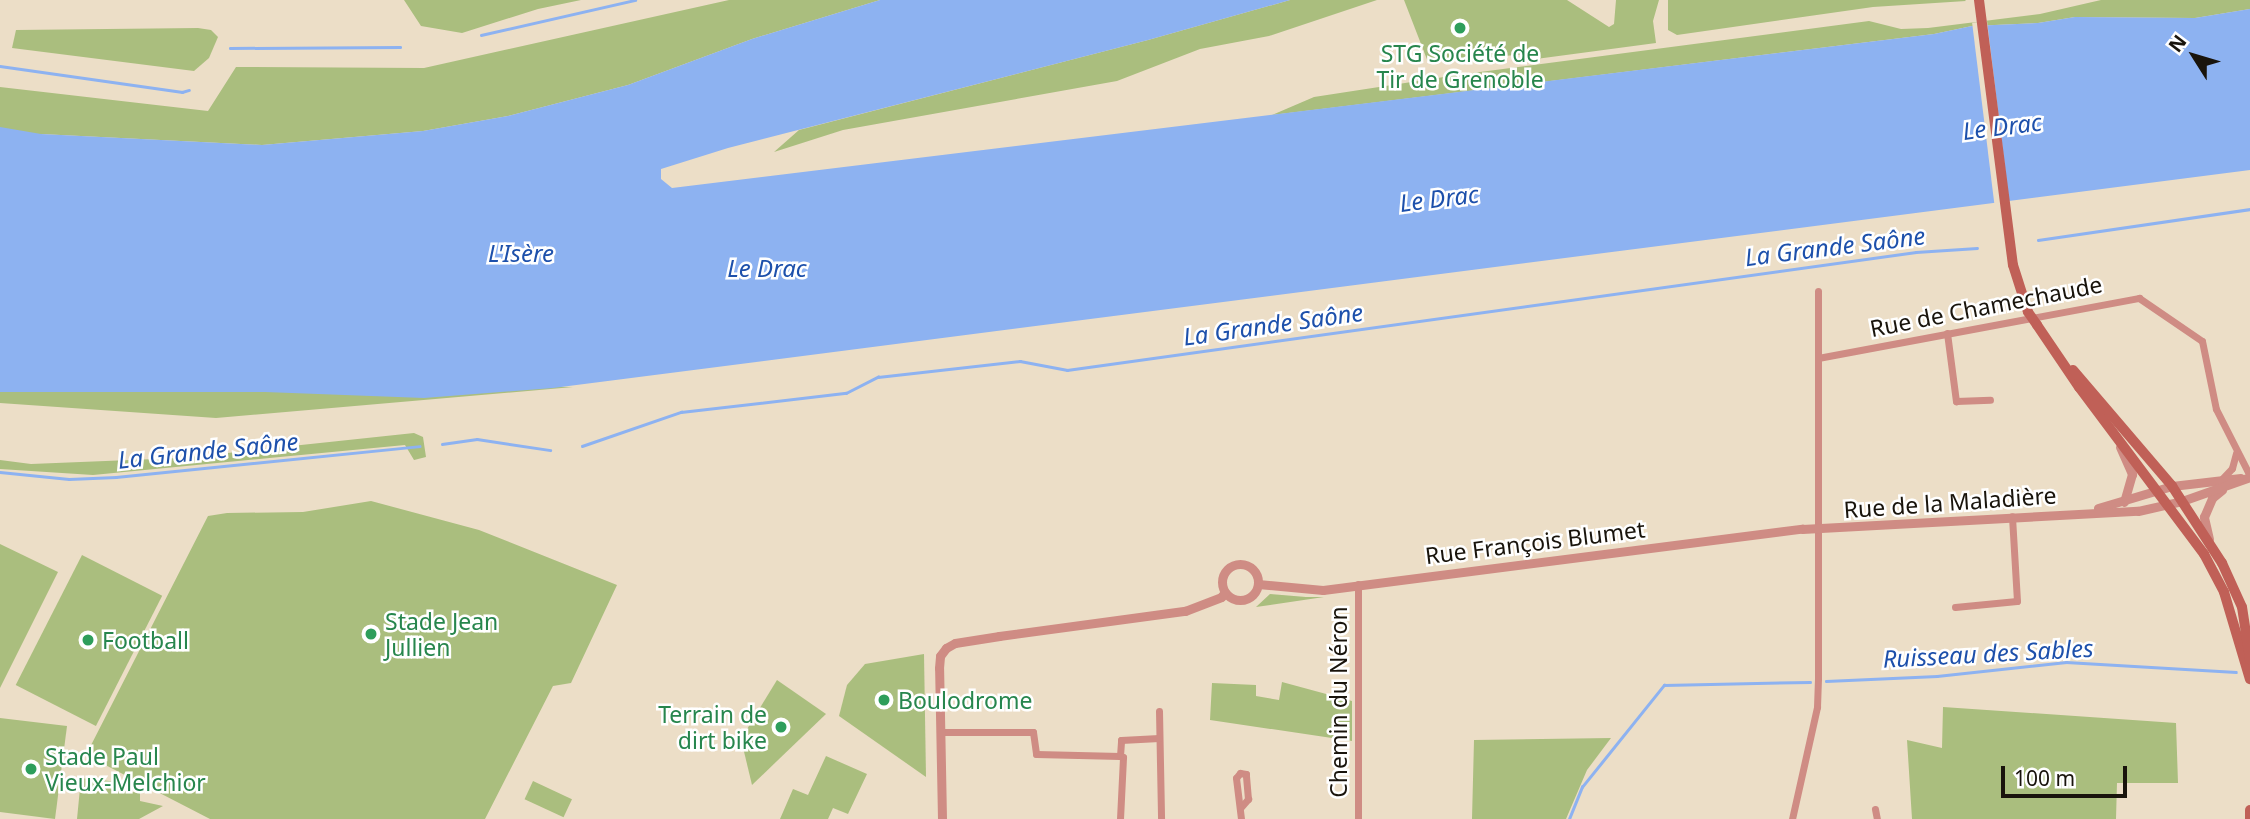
<!DOCTYPE html>
<meta charset="utf-8">
<style>
body{margin:0}
#map{position:relative;width:2250px;height:819px;overflow:hidden;background:#ecdec7;font-family:"Noto Sans",sans-serif}
div>[style]{position:absolute}
.green>*{inset:0;background:#aabe7e;transform-origin:0 0}
.water>*{inset:0;background:#8db2f1}
.pier>*{inset:0;background:#ecdec7;transform-origin:0 0}
.stream>*{height:2.5px;margin:-1.25px;padding:0 1.25px;transform-origin:1.25px;border-radius:1.25px;background:#8db2f1}
.minor>*{height:7px;margin:-3.5px;padding:0 3.5px;transform-origin:3.5px;border-radius:3.5px;background:#cf8c84}
.tertiary>*{height:9px;margin:-4.5px;padding:0 4.5px;transform-origin:4.5px;border-radius:4.5px;background:#cf8c84}
.tertiary>.ring{margin:-4.5px;padding:0;box-sizing:content-box;background:none;border:9px solid #cf8c84;border-radius:50%}
.secondary>*{height:10px;margin:-5px;padding:0 5px;transform-origin:5px;border-radius:5px;background:#c06057}
.secondary-bridge>*{height:10px;margin:-5px;padding:0 5px;transform-origin:5px;border-radius:5px;background:#c06057}
.dots>*{width:19px;height:19px;translate:-50% -50%;box-sizing:border-box;border:4px solid #fff;border-radius:50%}
span{translate:-50% -50%;white-space:nowrap;text-align:center;line-height:1.15;-webkit-text-stroke:5px #fff;paint-order:stroke}
.leisure-label{font-size:23px;color:#27864d}
.left{translate:0 -50%;text-align:left}
.right{translate:-100% -50%;text-align:right}
.street-label{font-size:23px;color:#19140c}
.water-label{font-size:24px;color:#1d50ab;font-style:italic}
.north{position:absolute;left:2159px;top:21px;width:70px;height:70px;-webkit-text-stroke:5px #fff;paint-order:stroke;rotate:307deg;font-size:19px;font-weight:700;line-height:28px;text-align:center;color:#19140c}
.north::after{content:'';display:block;margin:auto;width:24px;height:32px;background:#19140c;clip-path:polygon(50% 0,100% 100%,50% 72%,0 100%)}
.scale{position:absolute;left:2001px;top:766px;width:126px;height:32px;box-sizing:border-box;border:4px solid #19140c;border-top:0;padding-left:9px;font-size:21px;line-height:24px;white-space:nowrap;color:#19140c;-webkit-text-stroke:5px #fff;paint-order:stroke}
</style>
<div id="map">
<div class="green">
<i style="clip-path:polygon(404px 0,581px 0,538px 9px,462px 33px,421px 26px)"></i>
<i style="clip-path:polygon(729px 0,880px 0,752px 39px,628px 85px,508px 116px,423px 131px,262px 145px,41px 134px,0 143px,0 87px,208px 111px,236px 67px,424px 68px)"></i>
<i style="clip-path:polygon(1290px 0,1377px 0,1269px 36px,1200px 49px,1117px 81px,843px 130px,774px 152px,799px 130px,1148px 40px)"></i>
<i style="clip-path:polygon(1404px 0,1567px 0,1609px 27px,1614px 24px,1616px 0,1659px 0,1653px 21px,1656px 43px,1536px 59px,1529px 54px,1428px 62px)"></i>
<i style="clip-path:polygon(1668px 0,1965px 0,1966px 1px,1873px 7px,1677px 35px,1668px 30px)"></i>
<i style="clip-path:polygon(2101px 0,2250px 0,2250px 9px,2195px 18px,2075px 17px,2038px 23px,1972px 26px,1934px 34px,1272px 115px,1314px 97px,1457px 75px,1869px 21px,1901px 29px,1928px 28px,2040px 14px)"></i>
<i style="clip-path:polygon(198px 28px,211px 30px,218px 37px,209px 58px,194px 71px,12px 48px,16px 30px)"></i>
<i style="clip-path:polygon(0 379px,375px 384px,573px 387px,216px 418px,0 403px)"></i>
<i style="clip-path:polygon(414px 433px,423px 437px,426px 457px,414px 460px,405px 445px,93px 475px,0 469px,0 460px,31px 464px,180px 458px)"></i>
<i style="clip-path:polygon(371px 501px,479px 530px,617px 585px,571px 683px,553px 686px,485px 819px,210px 819px,86px 755px,208px 516px,227px 513px,303px 512px)"></i>
<i style="clip-path:polygon(0 544px,58px 572px,0 688px)"></i>
<i style="left:82px;top:555px;width:90px;height:146px;rotate:27deg"></i>
<i style="clip-path:polygon(1270px 594px,1306px 597px,1324px 597px,1256px 607px)"></i>
<i style="clip-path:polygon(924px 654px,926px 777px,839px 716px,847px 685px,865px 664px)"></i>
<i style="clip-path:polygon(777px 680px,826px 714px,752px 785px,741px 739px)"></i>
<i style="clip-path:polygon(1282px 682px,1352px 701px,1352px 741px,1210px 720px,1212px 683px,1256px 685px,1256px 696px,1279px 700px)"></i>
<i style="clip-path:polygon(1943px 707px,2176px 723px,2178px 783px,2117px 783px,2116px 819px,1912px 819px,1907px 740px,1942px 748px)"></i>
<i style="clip-path:polygon(0 718px,67px 726px,55px 819px,0 812px)"></i>
<i style="clip-path:polygon(1611px 738px,1587px 770px,1566px 819px,1472px 819px,1474px 740px)"></i>
<i style="clip-path:polygon(826px 756px,867px 774px,848px 814px,833px 808px,828px 819px,780px 819px,793px 789px,808px 795px)"></i>
<i style="clip-path:polygon(81px 778px,119px 782px,118px 790px,140px 793px,140px 801px,163px 806px,139px 819px,77px 819px)"></i>
<i style="left:533px;top:781px;width:43px;height:20px;rotate:25deg"></i>
</div>
<div class="water">
<i style="clip-path:polygon(880px 0,1290px 0,1148px 40px,728px 148px,661px 169px,661px 179px,672px 188px,1934px 34px,1972px 26px,2038px 23px,2075px 17px,2195px 18px,2250px 9px,2250px 170px,553px 388px,424px 398px,265px 392px,0 392px,0 127px,41px 134px,262px 145px,423px 131px,508px 116px,628px 85px,752px 39px)"></i>
</div>
<div class="pier">
<i style="left:1987px;top:21px;width:185px;height:15px;rotate:83deg"></i>
</div>
<div class="stream">
<i style="left:481px;top:35px;width:158px;rotate:-12.8deg"></i>
<i style="left:230px;top:48px;width:170px;rotate:-0.3deg"></i>
<i style="left:0;top:66px;width:184px;rotate:8.1deg"></i>
<i style="left:182px;top:92px;width:7px;rotate:-16deg"></i>
<i style="left:2038px;top:240px;width:214px;rotate:-8.3deg"></i>
<i style="left:442px;top:444px;width:35px;rotate:-8deg"></i>
<i style="left:477px;top:439px;width:74px;rotate:8.6deg"></i>
<i style="left:582px;top:446px;width:105px;rotate:-19deg"></i>
<i style="left:681px;top:412px;width:166px;rotate:-6.6deg"></i>
<i style="left:846px;top:393px;width:36px;rotate:-27deg"></i>
<i style="left:878px;top:377px;width:143px;rotate:-6.4deg"></i>
<i style="left:1020px;top:361px;width:48px;rotate:10.8deg"></i>
<i style="left:1067px;top:370px;width:857px;rotate:-7.91deg"></i>
<i style="left:1916px;top:252px;width:61px;rotate:-3.8deg"></i>
<i style="left:0;top:472px;width:69px;rotate:5.8deg"></i>
<i style="left:69px;top:479px;width:47px;rotate:-2.4deg"></i>
<i style="left:116px;top:477px;width:305px;rotate:-5.8deg"></i>
<i style="left:1826px;top:681px;width:111px;rotate:-2.6deg"></i>
<i style="left:1937px;top:676px;width:130px;rotate:-6.2deg"></i>
<i style="left:2066px;top:662px;width:170px;rotate:3.4deg"></i>
<i style="left:1569px;top:819px;width:35px;rotate:-68deg"></i>
<i style="left:1582px;top:787px;width:131px;rotate:-51.2deg"></i>
<i style="left:1664px;top:685px;width:146px;rotate:-1.2deg"></i>
</div>
<div class="minor">
<i style="left:1947px;top:333px;width:69px;rotate:82.5deg"></i>
<i style="left:1956px;top:401px;width:34px;rotate:-2deg"></i>
<i style="left:1818px;top:358px;width:327px;rotate:-10.6deg"></i>
<i style="left:2139px;top:298px;width:76px;rotate:34.3deg"></i>
<i style="left:2202px;top:341px;width:69px;rotate:78.4deg"></i>
<i style="left:2216px;top:409px;width:75px;rotate:63.1deg"></i>
<i style="left:2221px;top:480px;width:16px;rotate:-47deg"></i>
<i style="left:2232px;top:468px;width:16px;rotate:-75deg"></i>
<i style="left:1358px;top:584px;width:235px;rotate:90deg"></i>
<i style="left:1955px;top:607px;width:62px;rotate:-5.5deg"></i>
<i style="left:2017px;top:601px;width:85px;rotate:-93.4deg"></i>
<i style="left:1159px;top:711px;width:108px;rotate:88.9deg"></i>
<i style="left:940px;top:732px;width:93px"></i>
<i style="left:1033px;top:732px;width:22px;rotate:82deg"></i>
<i style="left:1036px;top:754px;width:84px;rotate:1.4deg"></i>
<i style="left:1120px;top:756px;width:16px;rotate:-86deg"></i>
<i style="left:1121px;top:740px;width:38px;rotate:-3deg"></i>
<i style="left:1241px;top:807px;width:11px;rotate:-49deg"></i>
<i style="left:1248px;top:799px;width:25px;rotate:-95deg"></i>
<i style="left:1246px;top:774px;width:6px;rotate:-171deg"></i>
<i style="left:1240px;top:773px;width:6px;rotate:129deg"></i>
<i style="left:1236px;top:778px;width:41px;rotate:83deg"></i>
<i style="left:1875px;top:809px;width:10px;rotate:79deg"></i>
<i style="left:1120px;top:819px;width:62px;rotate:-87.2deg"></i>
<i style="left:1123px;top:757px;width:3px;rotate:-162deg"></i>
<i style="left:1792px;top:819px;width:115px;rotate:-77.4deg"></i>
<i style="left:1817px;top:707px;width:29px;rotate:-88deg"></i>
<i style="left:1818px;top:678px;width:387px;rotate:-90deg"></i>
</div>
<div class="tertiary">
<i style="left:2120px;top:447px;width:30px;rotate:66deg"></i>
<i style="left:2132px;top:474px;width:29px;rotate:106deg"></i>
<i style="left:2098px;top:508px;width:77px;rotate:-16.6deg"></i>
<i style="left:2172px;top:486px;width:69px;rotate:-6.6deg"></i>
<i style="left:2209px;top:539px;width:23px;rotate:-103deg"></i>
<i style="left:2204px;top:517px;width:21px;rotate:-67deg"></i>
<i style="left:2212px;top:498px;width:13px;rotate:-39deg"></i>
<i class="ring" style="left:1222px;top:564px;width:27px;height:27px"></i>
<i style="left:1258px;top:584px;width:65px;rotate:5.3deg"></i>
<i style="left:1323px;top:590px;width:483px;rotate:-7.3deg"></i>
<i style="left:1802px;top:529px;width:336px;rotate:-3.1deg"></i>
<i style="left:2138px;top:511px;width:45px;rotate:-12.8deg"></i>
<i style="left:2182px;top:501px;width:72px;rotate:-19.4deg"></i>
<i style="left:942px;top:819px;width:151px;rotate:-91.1deg"></i>
<i style="left:939px;top:668px;width:12px;rotate:-85deg"></i>
<i style="left:940px;top:656px;width:10px;rotate:-53deg"></i>
<i style="left:946px;top:648px;width:10px;rotate:-29deg"></i>
<i style="left:955px;top:643px;width:45px;rotate:-9deg"></i>
<i style="left:999px;top:636px;width:188px;rotate:-7.7deg"></i>
<i style="left:1185px;top:611px;width:39px;rotate:-21deg"></i>
<i style="left:1221px;top:597px;width:6px;rotate:-51deg"></i>
</div>
<div class="secondary">
<i style="left:1979px;top:0;width:267px;rotate:82.7deg"></i>
<i style="left:2013px;top:265px;width:49px;rotate:72.3deg"></i>
<i style="left:2037px;top:325px;width:75px;rotate:55.9deg"></i>
<i style="left:2079px;top:387px;width:209px;rotate:53.2deg"></i>
<i style="left:2204px;top:554px;width:43px;rotate:62.2deg"></i>
<i style="left:2224px;top:592px;width:91px;rotate:73.4deg"></i>
<i style="left:2073px;top:370px;width:153px;rotate:49.5deg"></i>
<i style="left:2172px;top:486px;width:92px;rotate:57deg"></i>
<i style="left:2222px;top:563px;width:48px;rotate:65.6deg"></i>
<i style="left:2242px;top:607px;width:53px;rotate:81.3deg"></i>
<i style="left:2250px;top:819px;width:9px;rotate:-90deg"></i>
</div>
<div class="secondary-bridge">
<i style="left:2028px;top:312px;width:16px;rotate:55deg"></i>
</div>
<div class="dots">
<i style="left:1460px;top:28px;background:#2e9e5b"></i>
<i style="left:371px;top:634px;background:#2e9e5b"></i>
<i style="left:88px;top:640px;background:#2e9e5b"></i>
<i style="left:884px;top:700px;background:#2e9e5b"></i>
<i style="left:781px;top:727px;background:#2e9e5b"></i>
<i style="left:31px;top:769px;background:#2e9e5b"></i>
</div>
<div class="leisure-label">
<span style="left:1460px;top:66px">STG Société de<br>Tir de Grenoble</span>
<span class="left" style="left:385px;top:634px">Stade Jean<br>Jullien</span>
<span class="left" style="left:102px;top:640px">Football</span>
<span class="left" style="left:898px;top:700px">Boulodrome</span>
<span class="right" style="left:767px;top:727px">Terrain de<br>dirt bike</span>
<span class="left" style="left:45px;top:769px">Stade Paul<br>Vieux-Melchior</span>
</div>
<div class="street-label">
<span style="left:1986px;top:306px;rotate:-11deg">Rue de Chamechaude</span>
<span style="left:1950px;top:502px;rotate:-4deg">Rue de la Maladière</span>
<span style="left:1535px;top:542px;rotate:-7deg">Rue François Blumet</span>
<span style="left:1338px;top:702px;rotate:-90deg">Chemin du Néron</span>
</div>
<div class="water-label">
<span style="left:2002px;top:126px;rotate:-7deg">Le Drac</span>
<span style="left:1439px;top:198px;rotate:-7deg">Le Drac</span>
<span style="left:1835px;top:246px;rotate:-7deg">La Grande Saône</span>
<span style="left:521px;top:253px">L'Isère</span>
<span style="left:767px;top:268px">Le Drac</span>
<span style="left:1273px;top:324px;rotate:-8deg">La Grande Saône</span>
<span style="left:208px;top:450px;rotate:-6deg">La Grande Saône</span>
<span style="left:1988px;top:653px;rotate:-3deg">Ruisseau des Sables</span>
</div>
<div class="north">N</div>
<div class="scale">100 m</div>
</div>
